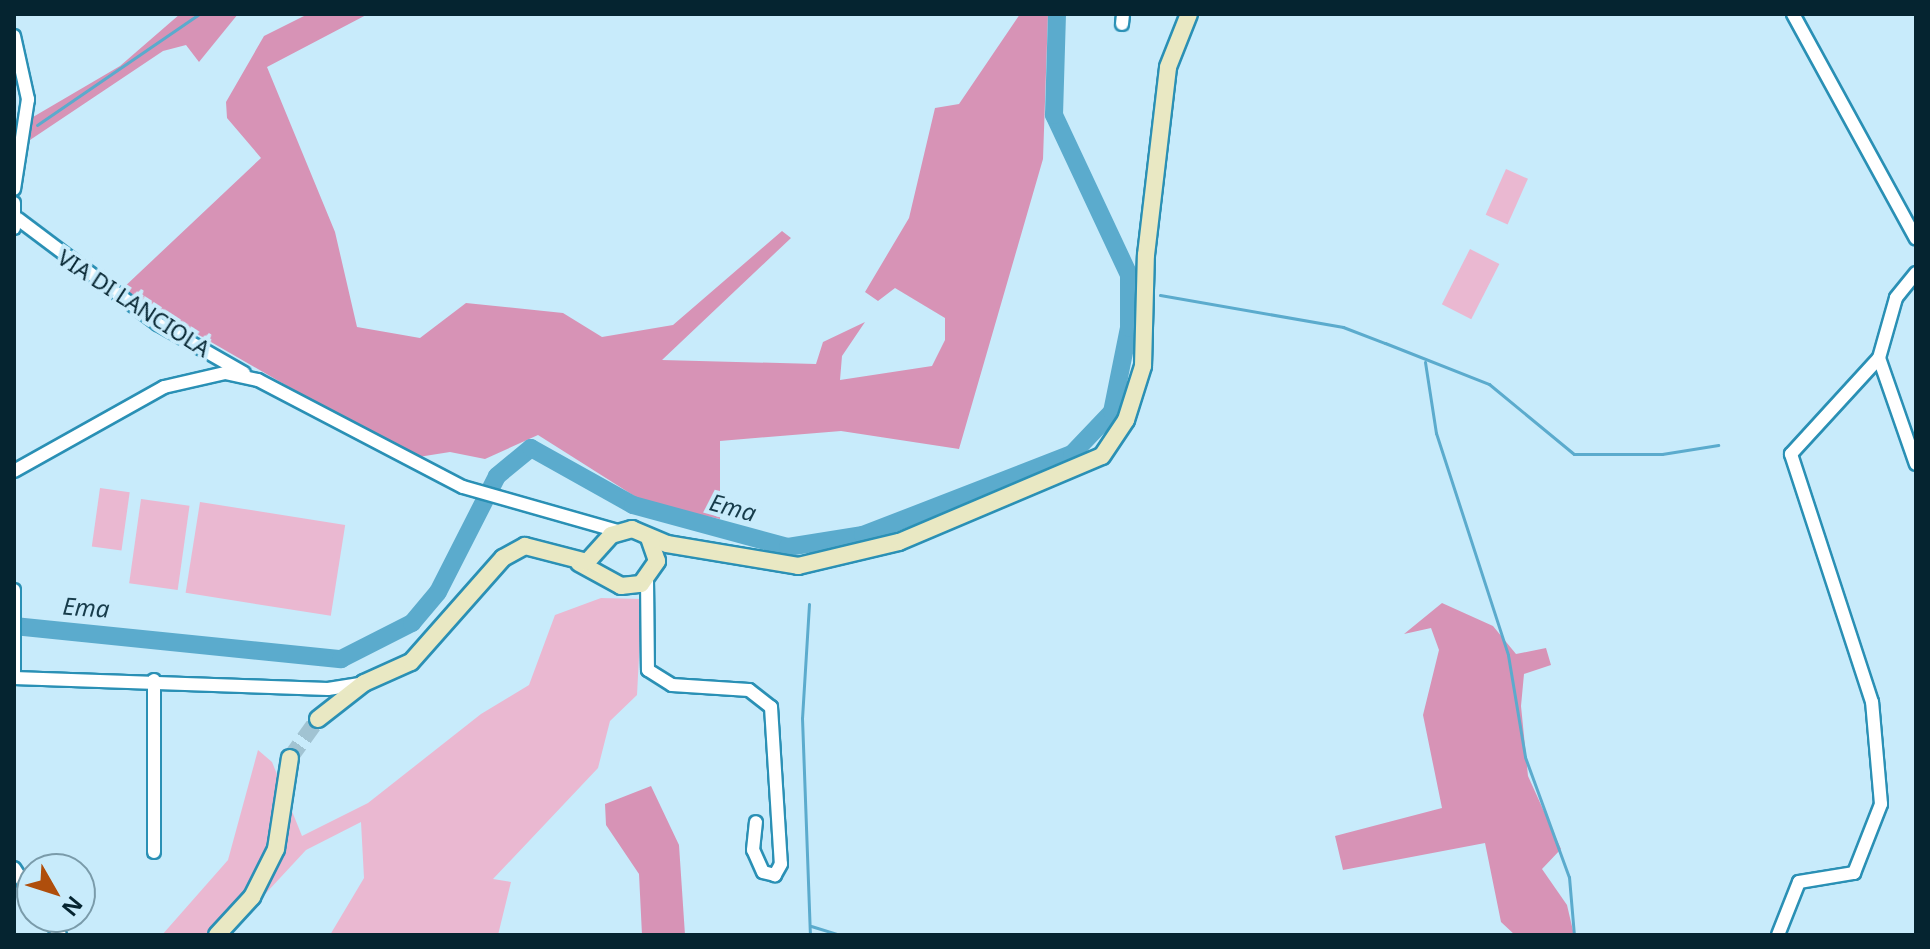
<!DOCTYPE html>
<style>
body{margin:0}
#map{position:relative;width:1930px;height:949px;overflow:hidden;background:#c8ebfb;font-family:"Noto Sans",sans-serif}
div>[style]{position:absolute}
.green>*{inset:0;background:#eab8d1;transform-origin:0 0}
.forest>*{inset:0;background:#d793b6}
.stream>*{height:3px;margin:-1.5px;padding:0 1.5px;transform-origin:1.5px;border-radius:1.5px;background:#5babcd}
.river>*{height:18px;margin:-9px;padding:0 9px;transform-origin:9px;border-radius:9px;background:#5babcd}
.secondary-tunnel>*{height:16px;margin-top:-8px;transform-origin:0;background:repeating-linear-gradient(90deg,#a1c3d2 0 16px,transparent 0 24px)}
.roads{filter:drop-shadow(2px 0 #2a90b5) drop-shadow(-2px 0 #2a90b5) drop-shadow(0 2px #2a90b5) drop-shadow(0 -2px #2a90b5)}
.street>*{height:12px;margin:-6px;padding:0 6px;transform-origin:6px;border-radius:6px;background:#fff}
.secondary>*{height:16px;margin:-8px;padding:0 8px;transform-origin:8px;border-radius:8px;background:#e9e8c3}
span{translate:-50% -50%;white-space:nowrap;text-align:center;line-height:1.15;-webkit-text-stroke:8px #c8ebfb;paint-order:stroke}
.street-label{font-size:22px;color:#052430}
.water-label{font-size:24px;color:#173c4b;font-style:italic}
.frame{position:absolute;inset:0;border:16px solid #052430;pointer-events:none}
.north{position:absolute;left:16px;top:853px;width:80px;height:80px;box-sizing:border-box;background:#c8ebfb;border:2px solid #7a9baa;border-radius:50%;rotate:129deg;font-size:22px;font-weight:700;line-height:32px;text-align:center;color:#052430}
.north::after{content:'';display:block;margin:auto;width:28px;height:36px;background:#af4e0c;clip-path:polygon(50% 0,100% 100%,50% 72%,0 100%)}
</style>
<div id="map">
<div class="green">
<i style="left:1506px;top:169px;width:24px;height:50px;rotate:24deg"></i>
<i style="left:1470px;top:249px;width:33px;height:62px;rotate:27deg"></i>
<i style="left:100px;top:488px;width:30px;height:59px;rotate:8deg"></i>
<i style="left:141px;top:499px;width:49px;height:85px;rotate:8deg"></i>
<i style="left:200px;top:502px;width:147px;height:92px;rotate:9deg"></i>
<i style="clip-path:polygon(601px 598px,642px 599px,637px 695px,610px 721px,598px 768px,493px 879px,511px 882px,498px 935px,330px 935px,364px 878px,361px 822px,306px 850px,227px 935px,162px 935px,228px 860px,258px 750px,272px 762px,302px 836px,368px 803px,481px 714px,529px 685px,555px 615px)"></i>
</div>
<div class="forest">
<i style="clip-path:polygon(180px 14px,238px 14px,199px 62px,186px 45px,163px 51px,30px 140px,33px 117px,120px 66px)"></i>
<i style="clip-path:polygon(308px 14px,368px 14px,267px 67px,335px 232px,357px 327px,420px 338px,466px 303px,563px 313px,602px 337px,673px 325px,782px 231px,791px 238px,662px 360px,816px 364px,823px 342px,865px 322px,842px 356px,840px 380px,932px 366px,945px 340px,945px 318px,895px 288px,878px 301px,865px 292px,909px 218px,935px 108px,959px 104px,1020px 14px,1048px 14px,1043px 159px,959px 449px,841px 431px,720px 441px,720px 519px,647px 504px,538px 435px,485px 459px,450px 452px,412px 458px,121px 290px,261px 158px,227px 118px,226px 102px,264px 36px)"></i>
<i style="clip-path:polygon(1442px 603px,1493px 626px,1516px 654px,1546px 648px,1551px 665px,1524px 674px,1521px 706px,1528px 776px,1561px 849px,1542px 869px,1567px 905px,1574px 935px,1515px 935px,1501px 922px,1485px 843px,1343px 870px,1335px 836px,1442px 808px,1423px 715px,1439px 650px,1431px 628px,1404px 634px)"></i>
<i style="clip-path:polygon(651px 786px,679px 845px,685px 935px,642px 935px,639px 874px,606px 825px,605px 804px)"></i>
</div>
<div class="stream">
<i style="left:37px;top:125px;width:196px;rotate:-34.4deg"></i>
<i style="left:1129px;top:295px;width:11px;rotate:-5deg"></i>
<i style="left:1160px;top:295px;width:186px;rotate:9.9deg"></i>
<i style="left:1343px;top:327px;width:45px;rotate:20.9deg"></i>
<i style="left:1385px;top:343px;width:112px;rotate:21.5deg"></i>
<i style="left:1489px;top:384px;width:110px;rotate:39.5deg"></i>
<i style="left:1574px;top:454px;width:88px"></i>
<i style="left:1662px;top:454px;width:57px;rotate:-9.1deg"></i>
<i style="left:1425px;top:362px;width:72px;rotate:81.2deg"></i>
<i style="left:1436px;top:433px;width:233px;rotate:72deg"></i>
<i style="left:1508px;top:655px;width:103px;rotate:80.5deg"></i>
<i style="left:1525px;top:757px;width:128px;rotate:69.9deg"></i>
<i style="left:1569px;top:877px;width:58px;rotate:85.1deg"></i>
<i style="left:810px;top:556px;width:10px;rotate:-90deg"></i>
<i style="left:809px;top:604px;width:114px;rotate:93.5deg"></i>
<i style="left:802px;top:718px;width:217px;rotate:87.9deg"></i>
<i style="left:811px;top:926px;width:31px;rotate:17deg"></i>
</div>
<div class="river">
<i style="left:14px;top:626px;width:329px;rotate:5.8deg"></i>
<i style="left:341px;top:659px;width:80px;rotate:-26.9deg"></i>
<i style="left:412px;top:623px;width:40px;rotate:-50deg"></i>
<i style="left:438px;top:592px;width:130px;rotate:-63deg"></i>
<i style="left:497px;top:476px;width:44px;rotate:-39.5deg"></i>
<i style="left:531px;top:448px;width:117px;rotate:29.2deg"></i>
<i style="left:633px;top:505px;width:161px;rotate:15.2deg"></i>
<i style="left:788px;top:547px;width:76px;rotate:-9.1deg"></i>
<i style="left:863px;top:535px;width:224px;rotate:-21.2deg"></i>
<i style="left:1072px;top:454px;width:58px;rotate:-46.4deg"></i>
<i style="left:1112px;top:412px;width:86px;rotate:-78.6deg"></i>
<i style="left:1129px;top:328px;width:53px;rotate:-90deg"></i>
<i style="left:1129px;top:275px;width:177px;rotate:-115.1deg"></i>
<i style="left:1054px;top:115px;width:101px;rotate:-88.3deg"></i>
</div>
<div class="secondary-tunnel">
<i style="left:290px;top:758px;width:48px;rotate:-54.3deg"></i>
</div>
<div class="roads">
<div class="street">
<i style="left:1793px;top:14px;width:256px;rotate:61.3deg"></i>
<i style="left:1122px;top:24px;width:10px;rotate:-84deg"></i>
<i style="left:14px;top:36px;width:65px;rotate:77.5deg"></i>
<i style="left:28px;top:99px;width:91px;rotate:98.8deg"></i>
<i style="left:14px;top:203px;width:25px;rotate:90deg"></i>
<i style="left:18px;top:219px;width:175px;rotate:36.9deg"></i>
<i style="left:158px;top:324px;width:99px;rotate:29.7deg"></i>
<i style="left:1916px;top:273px;width:32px;rotate:129deg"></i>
<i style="left:1896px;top:298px;width:62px;rotate:105.8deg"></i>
<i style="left:1879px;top:358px;width:112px;rotate:70.8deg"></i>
<i style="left:14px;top:471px;width:172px;rotate:-29.2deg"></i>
<i style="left:164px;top:387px;width:63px;rotate:-12.9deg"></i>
<i style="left:225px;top:373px;width:34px;rotate:12deg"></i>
<i style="left:258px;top:380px;width:231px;rotate:27.6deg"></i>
<i style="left:463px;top:487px;width:160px;rotate:15.9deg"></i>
<i style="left:647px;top:579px;width:91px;rotate:89.4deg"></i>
<i style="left:648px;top:670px;width:28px;rotate:32deg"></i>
<i style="left:672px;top:685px;width:77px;rotate:3.7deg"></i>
<i style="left:749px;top:690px;width:28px;rotate:38deg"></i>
<i style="left:771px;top:707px;width:157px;rotate:86.4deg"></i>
<i style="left:781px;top:864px;width:13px;rotate:119deg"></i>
<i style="left:775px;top:875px;width:12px;rotate:-166deg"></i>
<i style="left:763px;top:872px;width:24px;rotate:-114deg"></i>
<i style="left:753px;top:850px;width:28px;rotate:-84deg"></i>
<i style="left:14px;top:590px;width:83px;rotate:90deg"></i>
<i style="left:14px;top:678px;width:314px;rotate:2deg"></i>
<i style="left:328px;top:689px;width:32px;rotate:-9deg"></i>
<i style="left:154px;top:680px;width:172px;rotate:90deg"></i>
<i style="left:14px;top:868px;width:33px;rotate:57deg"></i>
<i style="left:47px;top:917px;width:22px;rotate:54deg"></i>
<i style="left:1778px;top:935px;width:57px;rotate:-68.4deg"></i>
<i style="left:1799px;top:882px;width:56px;rotate:-9.3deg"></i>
<i style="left:1854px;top:873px;width:74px;rotate:-68.6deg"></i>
<i style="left:1881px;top:804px;width:102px;rotate:-95deg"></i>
<i style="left:1872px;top:702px;width:261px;rotate:-108.1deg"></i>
<i style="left:1791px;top:454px;width:130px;rotate:-47.5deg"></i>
</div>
<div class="secondary">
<i style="left:579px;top:563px;width:48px;rotate:28.7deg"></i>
<i style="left:621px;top:586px;width:20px;rotate:-6deg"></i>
<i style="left:641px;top:584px;width:28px;rotate:-55deg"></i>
<i style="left:657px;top:561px;width:24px;rotate:-109deg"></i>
<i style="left:318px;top:719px;width:58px;rotate:-38deg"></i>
<i style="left:364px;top:683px;width:51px;rotate:-24.1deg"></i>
<i style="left:411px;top:662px;width:139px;rotate:-48.5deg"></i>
<i style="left:503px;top:558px;width:25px;rotate:-29deg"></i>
<i style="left:525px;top:546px;width:64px;rotate:14.5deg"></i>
<i style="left:587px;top:562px;width:36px;rotate:-48deg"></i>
<i style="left:611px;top:535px;width:22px;rotate:-16deg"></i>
<i style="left:632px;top:529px;width:38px;rotate:23deg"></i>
<i style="left:667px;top:544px;width:133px;rotate:9.5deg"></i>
<i style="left:798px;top:566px;width:104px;rotate:-13.4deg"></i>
<i style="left:899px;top:542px;width:220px;rotate:-23deg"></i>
<i style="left:1102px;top:456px;width:43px;rotate:-56.3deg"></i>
<i style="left:1126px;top:420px;width:57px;rotate:-72.5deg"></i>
<i style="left:1143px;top:366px;width:111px;rotate:-88.5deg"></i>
<i style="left:1146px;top:255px;width:189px;rotate:-83.3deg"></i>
<i style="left:1168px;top:67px;width:57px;rotate:-68.4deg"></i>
<i style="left:217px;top:935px;width:52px;rotate:-47.4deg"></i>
<i style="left:252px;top:897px;width:54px;rotate:-63.4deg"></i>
<i style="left:276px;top:849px;width:92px;rotate:-81.3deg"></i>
</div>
</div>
<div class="street-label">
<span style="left:134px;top:303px;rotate:33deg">VIA DI LANCIOLA</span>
</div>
<div class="water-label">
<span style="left:733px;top:507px;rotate:15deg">Ema</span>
<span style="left:86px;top:607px;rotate:4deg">Ema</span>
</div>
<div class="frame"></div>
<div class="north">N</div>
</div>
